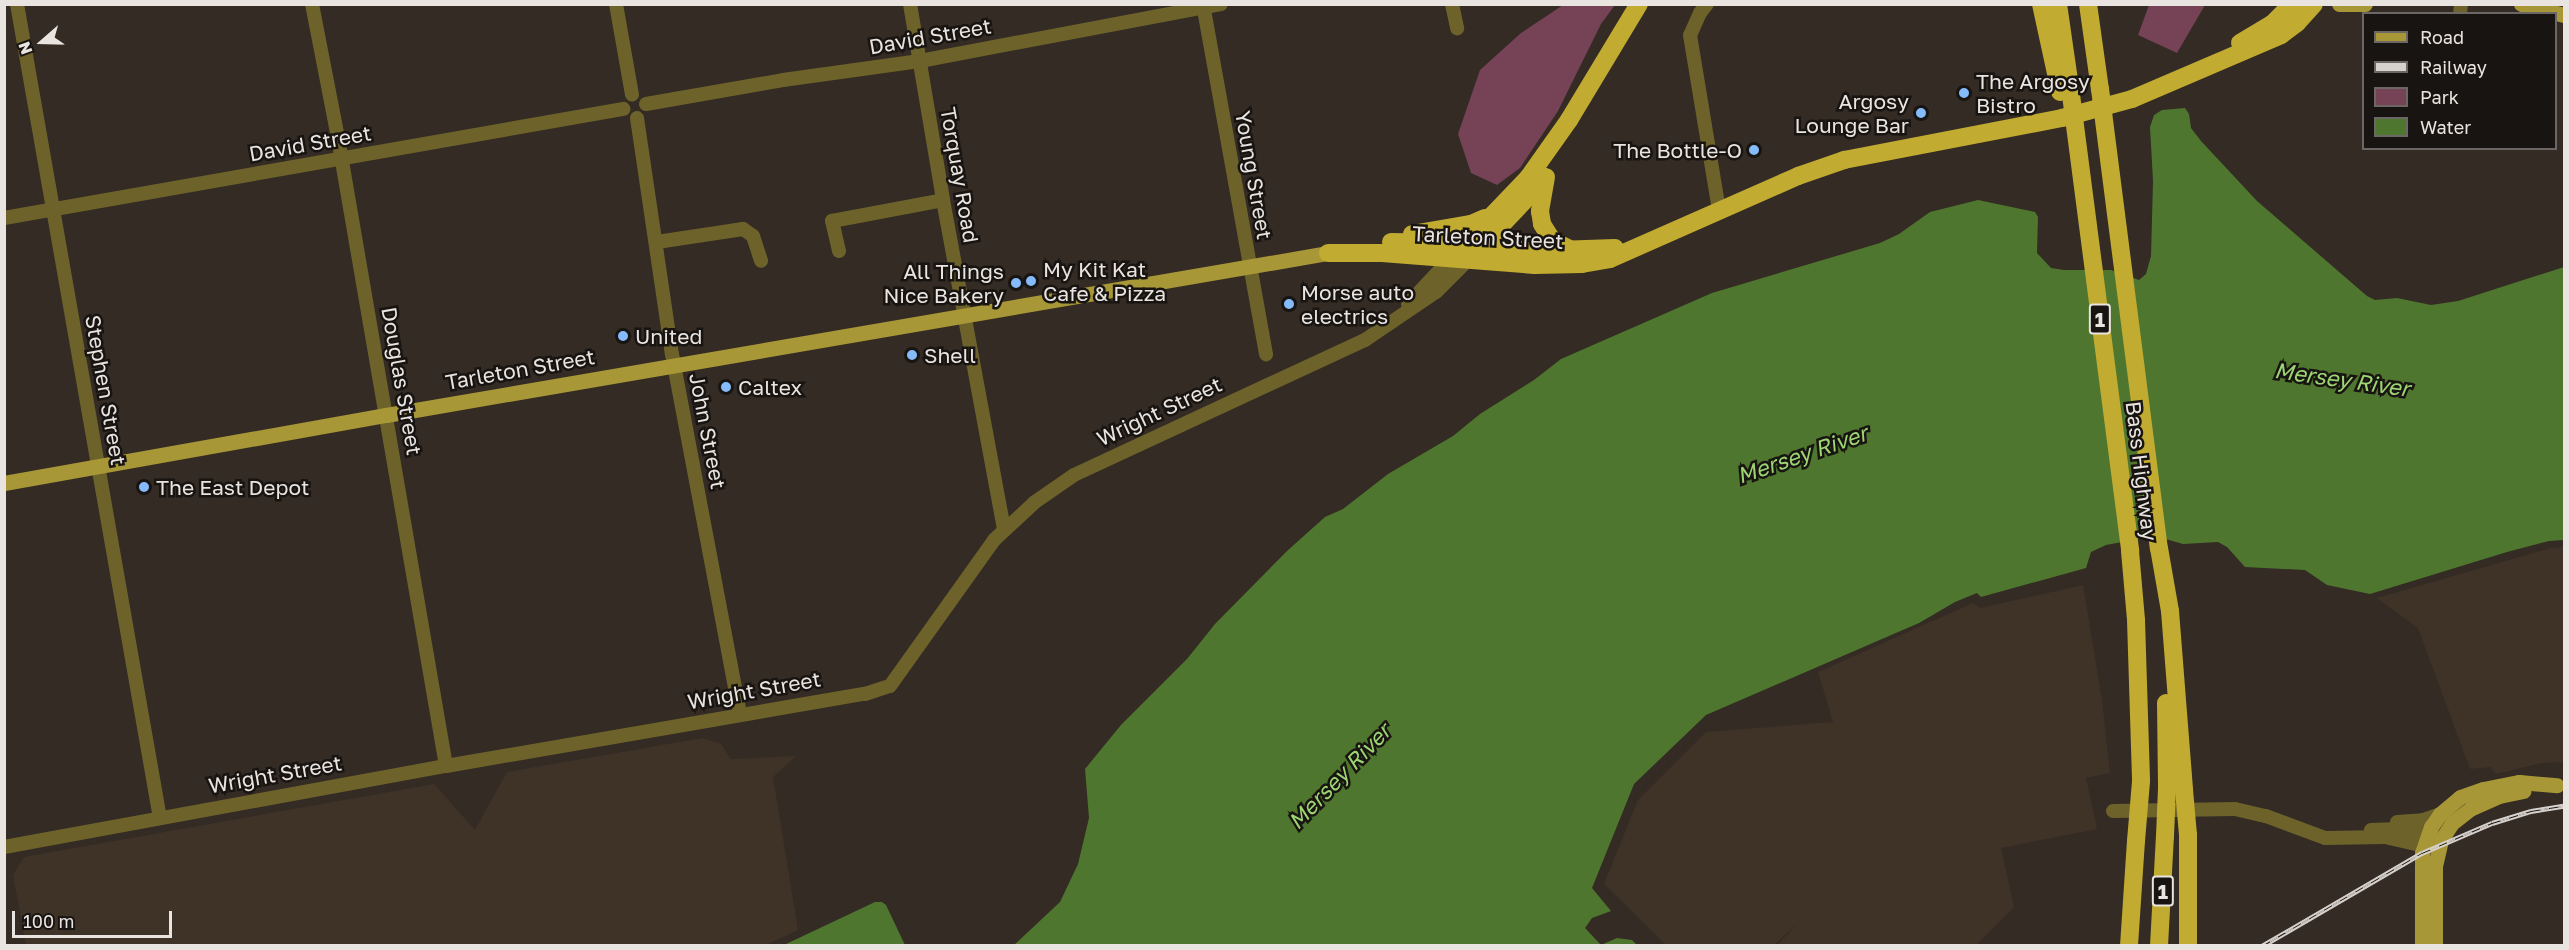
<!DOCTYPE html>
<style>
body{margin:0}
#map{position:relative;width:2569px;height:950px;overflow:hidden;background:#332b24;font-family:"Golos Text",sans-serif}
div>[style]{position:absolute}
.built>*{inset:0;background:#3f3327}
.green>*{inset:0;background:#764256}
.water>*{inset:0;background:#4f762e}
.minor>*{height:14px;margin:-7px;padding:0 7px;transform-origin:7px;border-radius:7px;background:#6d622a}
.major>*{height:15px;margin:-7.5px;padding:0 7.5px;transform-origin:7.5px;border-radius:7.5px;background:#a89736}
.highway>*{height:18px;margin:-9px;padding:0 9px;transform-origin:9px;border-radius:9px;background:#c1ab31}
.rail>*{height:5px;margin-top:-2.5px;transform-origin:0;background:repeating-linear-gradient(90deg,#181411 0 9px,#d7d1cd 0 18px);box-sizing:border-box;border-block:2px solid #d7d1cd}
.highway-bridge>*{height:18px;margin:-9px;padding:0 9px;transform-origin:9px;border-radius:9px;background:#c1ab31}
.dots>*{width:16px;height:16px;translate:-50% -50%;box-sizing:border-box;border:3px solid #181411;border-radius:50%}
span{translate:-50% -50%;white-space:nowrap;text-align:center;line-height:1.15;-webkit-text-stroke:5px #181411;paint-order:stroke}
.shield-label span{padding:2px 4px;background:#181411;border:2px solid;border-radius:4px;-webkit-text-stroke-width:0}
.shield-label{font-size:20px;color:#e9e4e0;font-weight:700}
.street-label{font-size:21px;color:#e9e4e0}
.poi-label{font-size:21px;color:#e9e4e0}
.left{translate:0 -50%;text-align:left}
.right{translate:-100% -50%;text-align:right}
.water-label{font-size:22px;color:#9dd573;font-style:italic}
.frame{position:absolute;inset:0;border:6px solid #e9e4e0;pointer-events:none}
.legend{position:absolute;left:2362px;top:12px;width:195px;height:138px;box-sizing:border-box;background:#181411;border:2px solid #6c6764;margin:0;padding:8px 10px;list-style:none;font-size:18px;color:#e9e4e0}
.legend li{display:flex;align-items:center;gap:12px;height:30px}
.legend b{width:30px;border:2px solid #6c6764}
.north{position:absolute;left:12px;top:12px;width:60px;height:60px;-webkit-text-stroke:4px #181411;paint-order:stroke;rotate:250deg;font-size:16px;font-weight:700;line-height:24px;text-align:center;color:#e9e4e0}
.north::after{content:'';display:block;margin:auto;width:21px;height:27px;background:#e9e4e0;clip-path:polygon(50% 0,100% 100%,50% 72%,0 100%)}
.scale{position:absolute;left:12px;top:911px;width:160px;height:27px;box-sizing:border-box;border:3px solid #e9e4e0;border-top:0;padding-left:8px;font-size:18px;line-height:21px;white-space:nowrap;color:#e9e4e0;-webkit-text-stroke:4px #181411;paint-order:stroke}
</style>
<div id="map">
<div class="built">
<i style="clip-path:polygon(2564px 547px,2564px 762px,2542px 763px,2496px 774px,2490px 767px,2470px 769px,2418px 628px,2377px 598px,2551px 548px)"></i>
<i style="clip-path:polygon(2083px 585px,2102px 700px,2110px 773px,2086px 778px,2097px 829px,2001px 848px,2014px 907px,1976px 945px,1777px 945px,1801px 920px,1774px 945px,1666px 945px,1604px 884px,1638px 800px,1706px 732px,1833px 722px,1818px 672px,1973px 603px,1980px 608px)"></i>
<i style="clip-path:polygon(703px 738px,721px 744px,731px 759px,796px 756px,773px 777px,798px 930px,766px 945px,26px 945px,13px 875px,24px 857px,434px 784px,475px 830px,507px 772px)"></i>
</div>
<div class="green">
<i style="clip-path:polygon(1563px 5px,1615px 5px,1601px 24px,1558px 111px,1520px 168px,1497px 185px,1471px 173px,1458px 134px,1480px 70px,1521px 33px)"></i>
<i style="clip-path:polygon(2149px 5px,2149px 4px,2205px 5px,2177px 53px,2138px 35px)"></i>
</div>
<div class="water">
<i style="clip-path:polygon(2185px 108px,2189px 114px,2191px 128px,2201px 141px,2257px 201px,2367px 296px,2375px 300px,2397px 298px,2431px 305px,2458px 301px,2564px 267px,2564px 540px,2549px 541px,2507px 552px,2370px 594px,2327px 585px,2305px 570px,2245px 567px,2227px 547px,2218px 542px,2183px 544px,2155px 536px,2106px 545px,2091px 552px,2086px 568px,1981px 597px,1977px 593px,1955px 602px,1919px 623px,1706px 715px,1634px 784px,1592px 888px,1611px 911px,1592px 918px,1585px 928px,1601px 945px,1617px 938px,1632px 940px,1637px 945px,1013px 946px,1060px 902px,1078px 864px,1089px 818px,1085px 769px,1121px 725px,1187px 659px,1215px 624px,1287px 551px,1325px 517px,1343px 509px,1388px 474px,1453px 436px,1480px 414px,1534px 380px,1561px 359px,1712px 293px,1880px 243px,1899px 234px,1930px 212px,1978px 200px,2035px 212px,2038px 217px,2037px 253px,2051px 268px,2064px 270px,2111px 270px,2139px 280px,2146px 274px,2151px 256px,2153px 181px,2150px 127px,2154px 115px,2162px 110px)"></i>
<i style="clip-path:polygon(875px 902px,882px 902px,886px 905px,905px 945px,784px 945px)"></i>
</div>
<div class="minor">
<i style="left:17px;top:4px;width:826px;rotate:80.04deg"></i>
<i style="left:312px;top:4px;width:136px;rotate:79deg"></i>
<i style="left:338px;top:138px;width:637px;rotate:80.24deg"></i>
<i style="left:616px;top:4px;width:92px;rotate:80deg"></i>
<i style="left:910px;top:4px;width:199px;rotate:80.4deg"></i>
<i style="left:943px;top:200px;width:336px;rotate:79.5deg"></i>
<i style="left:1203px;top:4px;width:356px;rotate:79.8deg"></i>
<i style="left:1452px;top:4px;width:25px;rotate:78deg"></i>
<i style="left:1707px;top:4px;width:11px;rotate:128deg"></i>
<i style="left:1700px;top:13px;width:24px;rotate:114deg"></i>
<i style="left:1690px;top:35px;width:178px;rotate:80.6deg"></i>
<i style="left:2460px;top:14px;width:10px;rotate:-84deg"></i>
<i style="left:646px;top:104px;width:139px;rotate:-9.9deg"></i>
<i style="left:783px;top:80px;width:138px;rotate:-7.9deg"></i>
<i style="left:920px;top:61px;width:306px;rotate:-10.7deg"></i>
<i style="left:637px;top:118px;width:239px;rotate:81.6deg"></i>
<i style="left:672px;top:354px;width:367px;rotate:79.3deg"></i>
<i style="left:4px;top:218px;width:629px;rotate:-9.99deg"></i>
<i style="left:657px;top:242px;width:87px;rotate:-8.6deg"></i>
<i style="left:743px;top:229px;width:12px;rotate:35deg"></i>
<i style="left:753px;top:236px;width:26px;rotate:72deg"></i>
<i style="left:839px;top:251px;width:31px;rotate:-103deg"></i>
<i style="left:832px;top:221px;width:113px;rotate:-10.7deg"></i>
<i style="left:1408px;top:304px;width:64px;rotate:-46.9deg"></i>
<i style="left:2113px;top:811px;width:122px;rotate:-0.9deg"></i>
<i style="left:2235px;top:809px;width:32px;rotate:13deg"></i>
<i style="left:2266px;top:816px;width:63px;rotate:20.4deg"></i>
<i style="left:2325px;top:838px;width:60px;rotate:-1deg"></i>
<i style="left:2385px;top:837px;width:39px;rotate:13deg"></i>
<i style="left:2423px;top:846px;width:12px;rotate:-9deg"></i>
<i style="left:2397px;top:822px;width:26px;rotate:-4deg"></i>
<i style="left:2423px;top:820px;width:18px;rotate:-19deg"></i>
<i style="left:2371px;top:830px;width:34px;rotate:-2deg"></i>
<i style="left:2405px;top:829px;width:33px;rotate:16deg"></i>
<i style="left:4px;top:847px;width:449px;rotate:-10.4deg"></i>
<i style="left:446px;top:766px;width:425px;rotate:-9.8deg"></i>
<i style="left:865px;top:694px;width:26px;rotate:-18deg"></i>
<i style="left:890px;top:686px;width:179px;rotate:-54.5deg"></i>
<i style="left:994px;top:540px;width:56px;rotate:-42.8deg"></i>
<i style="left:1035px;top:502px;width:47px;rotate:-34.7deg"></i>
<i style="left:1074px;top:475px;width:321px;rotate:-24.9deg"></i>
<i style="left:1365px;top:340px;width:86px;rotate:-34.1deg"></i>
<i style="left:1436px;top:292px;width:47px;rotate:-45deg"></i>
</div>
<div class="major">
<i style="left:2339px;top:4px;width:26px"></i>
<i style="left:2521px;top:4px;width:44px;rotate:14.3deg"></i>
<i style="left:4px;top:483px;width:388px;rotate:-10.1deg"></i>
<i style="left:386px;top:415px;width:956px;rotate:-9.76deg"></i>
<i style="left:2422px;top:946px;width:93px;rotate:-90deg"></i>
<i style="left:2422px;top:853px;width:28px;rotate:-71deg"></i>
<i style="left:2431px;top:827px;width:16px;rotate:-55deg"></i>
<i style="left:2440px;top:814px;width:26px;rotate:-40deg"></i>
<i style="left:2460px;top:797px;width:24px;rotate:-19deg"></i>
<i style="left:2483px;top:789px;width:37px;rotate:-11deg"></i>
<i style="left:2519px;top:782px;width:38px;rotate:5deg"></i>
<i style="left:2435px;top:946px;width:80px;rotate:-90deg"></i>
<i style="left:2435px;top:866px;width:27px;rotate:-77deg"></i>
<i style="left:2441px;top:840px;width:20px;rotate:-57deg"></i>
<i style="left:2452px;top:823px;width:23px;rotate:-38deg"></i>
<i style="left:2470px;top:809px;width:32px;rotate:-24deg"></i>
<i style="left:2499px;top:796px;width:25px;rotate:-12deg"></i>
</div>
<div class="highway">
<i style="left:2041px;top:4px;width:90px;rotate:77.8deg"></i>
<i style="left:2058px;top:4px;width:84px;rotate:81.8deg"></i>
<i style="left:2088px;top:4px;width:86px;rotate:82deg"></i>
<i style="left:2240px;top:43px;width:37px;rotate:-31deg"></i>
<i style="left:2272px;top:24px;width:28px;rotate:-45deg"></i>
<i style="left:1546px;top:177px;width:35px;rotate:100deg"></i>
<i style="left:1540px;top:211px;width:13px;rotate:81deg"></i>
<i style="left:1542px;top:224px;width:19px;rotate:58deg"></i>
<i style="left:1552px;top:240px;width:22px;rotate:27deg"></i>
<i style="left:1412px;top:234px;width:60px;rotate:-9.6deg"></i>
<i style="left:1471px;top:224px;width:15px;rotate:-23deg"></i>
<i style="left:1391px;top:242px;width:52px;rotate:1.1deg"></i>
<i style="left:1443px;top:243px;width:85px;rotate:5.4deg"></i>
<i style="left:1528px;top:251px;width:87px;rotate:-2deg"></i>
<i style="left:1458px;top:251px;width:101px;rotate:-46.2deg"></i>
<i style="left:1528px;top:178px;width:71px;rotate:-54.7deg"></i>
<i style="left:1569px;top:120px;width:135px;rotate:-58.9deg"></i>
<i style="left:1476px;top:252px;width:77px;rotate:-46.6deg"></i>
<i style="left:1529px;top:196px;width:24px;rotate:-55deg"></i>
<i style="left:1328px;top:253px;width:54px"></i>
<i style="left:1382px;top:253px;width:153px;rotate:4.5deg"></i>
<i style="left:1535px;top:265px;width:47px;rotate:-1.2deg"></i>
<i style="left:1582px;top:264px;width:28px;rotate:-10deg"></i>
<i style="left:1610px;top:259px;width:206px;rotate:-23.8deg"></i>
<i style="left:1798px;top:176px;width:49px;rotate:-19.2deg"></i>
<i style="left:1844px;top:160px;width:222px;rotate:-10.9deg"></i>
<i style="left:2062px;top:118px;width:73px;rotate:-15.2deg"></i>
<i style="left:2132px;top:99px;width:162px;rotate:-23.2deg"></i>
<i style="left:2281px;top:35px;width:20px;rotate:-37deg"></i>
<i style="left:2297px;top:23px;width:25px;rotate:-48deg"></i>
<i style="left:2159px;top:548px;width:64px;rotate:80.1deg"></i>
<i style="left:2170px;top:611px;width:180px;rotate:85.5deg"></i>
<i style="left:2130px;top:551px;width:69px;rotate:85deg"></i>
<i style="left:2136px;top:620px;width:161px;rotate:88.2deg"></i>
<i style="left:2166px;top:703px;width:85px;rotate:89.3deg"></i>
<i style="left:2188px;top:835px;width:111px;rotate:90deg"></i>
<i style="left:2129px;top:946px;width:105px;rotate:-86.2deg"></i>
<i style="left:2159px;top:946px;width:110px;rotate:-86.9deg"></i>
</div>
<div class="rail">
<i style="left:2262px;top:946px;width:185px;rotate:-30.2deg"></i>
<i style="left:2422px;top:853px;width:76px;rotate:-23.2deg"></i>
<i style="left:2492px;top:823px;width:41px;rotate:-17.1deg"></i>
<i style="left:2531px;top:811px;width:33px;rotate:-9deg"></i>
</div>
<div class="highway-bridge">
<i style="left:2070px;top:87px;width:468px;rotate:82.6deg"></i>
<i style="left:2100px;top:89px;width:463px;rotate:82.7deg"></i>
<i style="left:2184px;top:790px;width:45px;rotate:84.9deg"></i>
<i style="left:2165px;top:836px;width:48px;rotate:-87.6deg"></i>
<i style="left:2136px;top:841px;width:60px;rotate:-85.2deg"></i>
</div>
<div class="dots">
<i style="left:1964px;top:93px;background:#85bbfb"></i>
<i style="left:1921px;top:113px;background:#85bbfb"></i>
<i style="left:1754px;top:150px;background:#85bbfb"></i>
<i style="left:1031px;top:281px;background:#85bbfb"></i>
<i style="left:1016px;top:283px;background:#85bbfb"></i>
<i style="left:1289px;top:304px;background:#85bbfb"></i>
<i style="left:623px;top:336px;background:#85bbfb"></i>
<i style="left:912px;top:355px;background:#85bbfb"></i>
<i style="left:726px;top:387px;background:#85bbfb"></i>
<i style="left:144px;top:487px;background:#85bbfb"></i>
</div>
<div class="shield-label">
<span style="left:2100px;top:319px">1</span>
<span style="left:2163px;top:891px">1</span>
</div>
<div class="street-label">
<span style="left:930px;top:36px;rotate:-10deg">David Street</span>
<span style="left:310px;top:143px;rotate:-10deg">David Street</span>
<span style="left:960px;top:175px;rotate:80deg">Torquay Road</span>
<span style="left:1254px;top:175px;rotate:80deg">Young Street</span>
<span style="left:1488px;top:237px;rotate:3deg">Tarleton Street</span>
<span style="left:520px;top:369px;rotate:-10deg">Tarleton Street</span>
<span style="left:402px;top:381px;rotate:80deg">Douglas Street</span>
<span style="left:106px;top:390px;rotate:80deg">Stephen Street</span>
<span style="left:1159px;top:411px;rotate:-25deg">Wright Street</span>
<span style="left:708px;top:431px;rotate:79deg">John Street</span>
<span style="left:2142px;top:471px;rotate:83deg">Bass Highway</span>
<span style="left:754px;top:690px;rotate:-10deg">Wright Street</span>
<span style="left:275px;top:774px;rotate:-10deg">Wright Street</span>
</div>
<div class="poi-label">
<span class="left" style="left:1976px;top:93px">The Argosy<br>Bistro</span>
<span class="right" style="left:1909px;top:113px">Argosy<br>Lounge Bar</span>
<span class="right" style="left:1742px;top:150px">The Bottle-O</span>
<span class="left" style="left:1043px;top:281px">My Kit Kat<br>Cafe &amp; Pizza</span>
<span class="right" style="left:1004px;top:283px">All Things<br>Nice Bakery</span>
<span class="left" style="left:1301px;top:304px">Morse auto<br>electrics</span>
<span class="left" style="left:635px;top:336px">United</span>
<span class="left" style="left:924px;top:355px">Shell</span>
<span class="left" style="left:738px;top:387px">Caltex</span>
<span class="left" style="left:156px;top:487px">The East Depot</span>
</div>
<div class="water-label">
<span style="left:2342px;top:379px;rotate:8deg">Mersey River</span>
<span style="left:1802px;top:454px;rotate:-19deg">Mersey River</span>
<span style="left:1339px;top:776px;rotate:-46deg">Mersey River</span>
</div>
<div class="frame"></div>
<ul class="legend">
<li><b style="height:8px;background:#a89736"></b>Road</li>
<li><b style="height:8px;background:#d7d1cd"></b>Railway</li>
<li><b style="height:16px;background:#764256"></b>Park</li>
<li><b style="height:16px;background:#4f762e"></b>Water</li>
</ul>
<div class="north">N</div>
<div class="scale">100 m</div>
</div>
